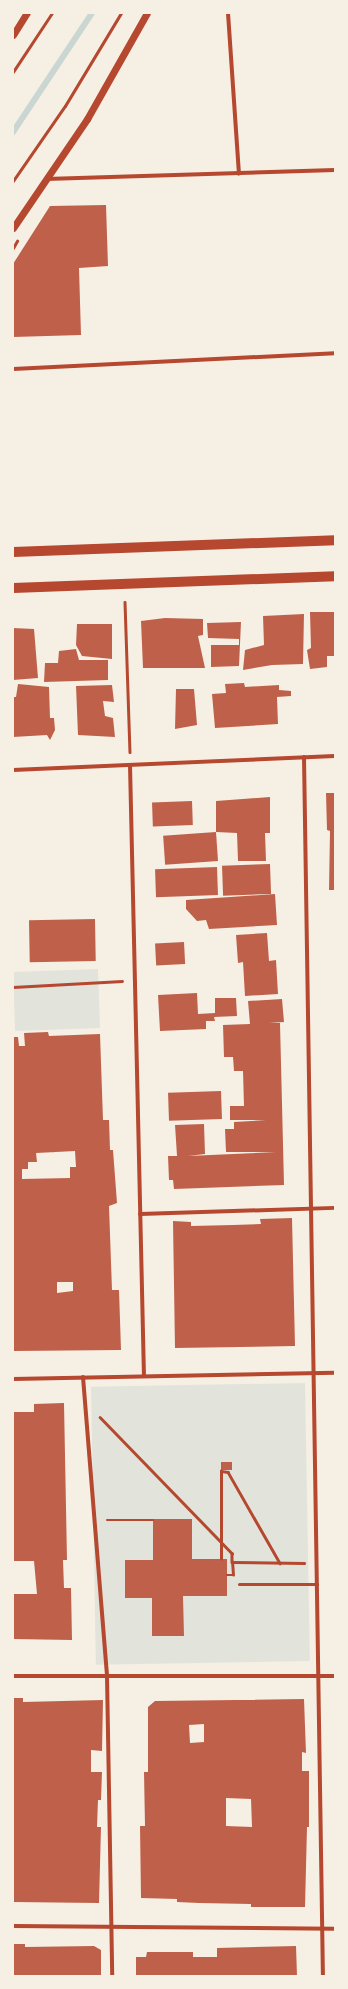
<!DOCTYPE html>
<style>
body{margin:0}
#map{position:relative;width:348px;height:1989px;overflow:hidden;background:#f6efe4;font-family:"PT Serif",serif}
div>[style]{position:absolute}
.green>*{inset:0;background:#e2e4dc;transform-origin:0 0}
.stream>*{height:6px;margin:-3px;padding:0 3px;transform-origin:3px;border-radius:3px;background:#c9d6d2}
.building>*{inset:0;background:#bf614a;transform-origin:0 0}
.path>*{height:2.5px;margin:-1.25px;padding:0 1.25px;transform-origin:1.25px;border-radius:1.25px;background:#b5482f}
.service>*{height:3px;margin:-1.5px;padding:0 1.5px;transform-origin:1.5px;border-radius:1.5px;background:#b5482f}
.minor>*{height:4px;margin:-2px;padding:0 2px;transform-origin:2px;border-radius:2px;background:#b5482f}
.tertiary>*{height:7px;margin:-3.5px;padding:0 3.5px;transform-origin:3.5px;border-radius:3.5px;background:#b5482f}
.primary>*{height:10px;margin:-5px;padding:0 5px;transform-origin:5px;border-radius:5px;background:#b5482f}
span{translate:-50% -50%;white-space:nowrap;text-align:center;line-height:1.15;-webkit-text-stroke:3.5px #f6efe4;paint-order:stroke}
.frame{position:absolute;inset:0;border:14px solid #f6efe4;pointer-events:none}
</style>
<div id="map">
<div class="green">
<i style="left:98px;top:969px;width:59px;height:85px;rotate:88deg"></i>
<i style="left:305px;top:1383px;width:278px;height:214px;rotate:89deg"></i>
</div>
<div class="stream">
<i style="left:13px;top:132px;width:143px;rotate:-56.4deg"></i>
</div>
<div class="building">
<i style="clip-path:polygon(106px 205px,108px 266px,79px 268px,81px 335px,13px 337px,13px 264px,50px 206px)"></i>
<i style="clip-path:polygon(310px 612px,335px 612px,335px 656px,327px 656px,327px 667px,310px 669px,307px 650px,311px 648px)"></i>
<i style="clip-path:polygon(304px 614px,303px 664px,272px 665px,243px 670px,245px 650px,264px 645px,263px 616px)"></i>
<i style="clip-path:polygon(165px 618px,203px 619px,203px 635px,198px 636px,205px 668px,143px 668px,141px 621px)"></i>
<i style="clip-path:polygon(241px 622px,239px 666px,211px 667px,211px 645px,239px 645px,239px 639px,208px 638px,207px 623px)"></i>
<i style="clip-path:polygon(77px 624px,112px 624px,112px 659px,82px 656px,76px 645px)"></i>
<i style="clip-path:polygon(13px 628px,34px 629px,38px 678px,13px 680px)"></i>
<i style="clip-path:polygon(76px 649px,79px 660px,108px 660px,108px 680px,44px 682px,45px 663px,58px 663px,59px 651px)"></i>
<i style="clip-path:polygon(244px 683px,245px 687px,279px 685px,279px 690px,291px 691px,291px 696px,277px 697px,278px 724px,215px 728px,212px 694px,226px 693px,225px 684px)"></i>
<i style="clip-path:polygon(18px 684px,49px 687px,50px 718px,54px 718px,55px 730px,50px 740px,47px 735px,13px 737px,13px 697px,16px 697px)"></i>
<i style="clip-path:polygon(112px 685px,114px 702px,103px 701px,105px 716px,113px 718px,115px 737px,78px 735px,76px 686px)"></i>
<i style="clip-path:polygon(176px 689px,194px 689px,197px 725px,175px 729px)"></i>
<i style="clip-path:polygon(326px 793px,335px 793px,335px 890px,329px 890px,330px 831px,327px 830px)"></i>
<i style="clip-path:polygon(270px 797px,270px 833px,265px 833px,266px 861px,238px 861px,237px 833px,216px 832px,216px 801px)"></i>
<i style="left:192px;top:801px;width:24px;height:40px;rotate:88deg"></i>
<i style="left:216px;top:832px;width:29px;height:53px;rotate:86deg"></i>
<i style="left:270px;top:864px;width:30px;height:48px;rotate:88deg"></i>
<i style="left:217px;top:867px;width:28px;height:62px;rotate:88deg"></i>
<i style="clip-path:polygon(275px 894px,277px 925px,209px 929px,206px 920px,197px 921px,186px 909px,186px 900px)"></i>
<i style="left:95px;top:919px;width:42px;height:66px;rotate:89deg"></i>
<i style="clip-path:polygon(267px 933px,269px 961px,276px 960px,278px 994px,245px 996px,243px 962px,238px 963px,236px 935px)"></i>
<i style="left:184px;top:942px;width:22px;height:29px;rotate:87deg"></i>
<i style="clip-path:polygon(197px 993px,198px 1014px,215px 1013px,215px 998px,236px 998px,237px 1016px,214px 1017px,215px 1021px,206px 1021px,206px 1029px,160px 1031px,158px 995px)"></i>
<i style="clip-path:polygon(282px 999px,284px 1022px,269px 1023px,280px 1023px,284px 1185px,174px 1189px,173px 1180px,169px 1180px,168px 1156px,177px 1156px,175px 1125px,204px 1124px,205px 1154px,188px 1156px,276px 1152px,226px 1152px,225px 1129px,234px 1129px,234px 1122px,266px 1120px,230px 1120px,230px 1106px,244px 1106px,243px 1071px,234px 1071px,233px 1057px,224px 1057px,223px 1025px,250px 1024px,248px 1001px)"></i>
<i style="clip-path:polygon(evenodd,48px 1032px,49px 1036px,100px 1034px,103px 1120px,109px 1120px,110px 1150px,113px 1150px,117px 1203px,109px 1206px,112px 1290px,119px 1290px,121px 1350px,13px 1351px,13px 1037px,18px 1037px,19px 1046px,25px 1046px,24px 1033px,48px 1032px,75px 1151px,76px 1167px,70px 1167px,70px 1178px,22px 1179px,22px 1169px,28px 1169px,28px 1162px,37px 1162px,36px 1153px,75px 1151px,48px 1032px,57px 1282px,73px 1282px,73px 1291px,57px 1293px,57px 1282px)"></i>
<i style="left:221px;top:1091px;width:28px;height:53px;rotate:88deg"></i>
<i style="clip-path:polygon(292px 1218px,295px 1346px,175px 1348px,173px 1221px,191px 1222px,191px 1226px,233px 1225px,261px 1224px,260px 1219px)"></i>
<i style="clip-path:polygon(64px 1403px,67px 1560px,63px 1560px,64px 1588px,71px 1588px,72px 1640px,13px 1639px,13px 1594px,37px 1594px,34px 1561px,13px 1561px,13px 1412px,34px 1412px,34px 1404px)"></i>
<i style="left:221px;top:1462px;width:11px;height:8px"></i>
<i style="clip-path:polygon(153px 1519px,192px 1519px,192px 1559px,227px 1559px,227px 1596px,183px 1596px,184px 1636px,152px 1636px,152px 1598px,125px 1598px,125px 1560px,153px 1560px)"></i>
<i style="clip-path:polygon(13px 1698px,23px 1698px,23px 1702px,103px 1700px,102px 1751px,91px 1750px,91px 1772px,102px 1772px,101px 1800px,98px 1800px,97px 1827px,101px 1827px,99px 1903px,13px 1902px)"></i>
<i style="clip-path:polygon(evenodd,304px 1699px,306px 1753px,302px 1752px,302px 1771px,309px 1771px,309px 1827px,307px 1827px,305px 1907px,251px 1907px,251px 1904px,199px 1903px,177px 1902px,177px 1899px,141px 1898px,140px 1826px,145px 1826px,144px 1772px,148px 1772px,148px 1707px,155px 1701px,304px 1699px,204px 1724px,204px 1742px,190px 1743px,189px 1725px,204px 1724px,304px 1699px,226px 1798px,251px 1799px,252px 1827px,226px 1826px,226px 1798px)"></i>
<i style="clip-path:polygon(13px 1944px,25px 1944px,25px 1947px,94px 1946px,101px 1950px,101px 1976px,13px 1976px)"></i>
<i style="clip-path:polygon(296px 1946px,297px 1976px,136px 1976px,136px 1957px,146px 1957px,147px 1952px,193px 1952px,193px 1957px,217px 1957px,217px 1948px)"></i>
</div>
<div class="path">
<i style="left:13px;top:72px;width:71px;rotate:-56.5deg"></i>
<i style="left:13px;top:181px;width:91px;rotate:-55.3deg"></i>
<i style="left:65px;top:106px;width:109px;rotate:-58.9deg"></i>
<i style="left:13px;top:248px;width:8px;rotate:-60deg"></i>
<i style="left:125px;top:602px;width:150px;rotate:88.1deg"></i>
<i style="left:13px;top:987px;width:109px;rotate:-3.2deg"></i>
<i style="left:100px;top:1417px;width:190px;rotate:45.9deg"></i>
<i style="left:232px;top:1553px;width:9px;rotate:90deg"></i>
<i style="left:107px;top:1520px;width:46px"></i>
<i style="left:221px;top:1559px;width:88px;rotate:-90deg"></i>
<i style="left:221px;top:1471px;width:7px;rotate:8deg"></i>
<i style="left:228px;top:1472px;width:105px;rotate:60.3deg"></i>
<i style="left:227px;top:1575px;width:6px"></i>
<i style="left:233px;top:1575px;width:13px;rotate:-94deg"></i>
<i style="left:232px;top:1562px;width:72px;rotate:0.8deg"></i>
</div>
<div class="service">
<i style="left:239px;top:1584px;width:78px"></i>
</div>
<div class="minor">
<i style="left:228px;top:13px;width:161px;rotate:86.1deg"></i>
<i style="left:46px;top:179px;width:289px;rotate:-1.8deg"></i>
<i style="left:13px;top:369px;width:322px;rotate:-2.8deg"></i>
<i style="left:304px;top:757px;width:1219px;rotate:89.11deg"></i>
<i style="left:130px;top:765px;width:611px;rotate:88.69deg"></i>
<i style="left:13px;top:770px;width:322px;rotate:-2.5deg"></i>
<i style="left:140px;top:1214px;width:195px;rotate:-1.8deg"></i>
<i style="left:83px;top:1377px;width:300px;rotate:85.4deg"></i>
<i style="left:107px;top:1676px;width:300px;rotate:89deg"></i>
<i style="left:13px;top:1379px;width:322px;rotate:-1.1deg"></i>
<i style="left:13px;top:1676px;width:322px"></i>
<i style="left:13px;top:1926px;width:322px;rotate:0.5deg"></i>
</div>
<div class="tertiary">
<i style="left:13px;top:35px;width:26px;rotate:-58deg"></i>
<i style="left:13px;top:228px;width:132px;rotate:-55.8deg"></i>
<i style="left:87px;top:119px;width:122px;rotate:-60.5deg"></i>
</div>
<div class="primary">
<i style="left:13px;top:552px;width:322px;rotate:-2.1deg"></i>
<i style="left:13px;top:588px;width:322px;rotate:-2.1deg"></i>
</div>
<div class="frame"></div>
</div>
